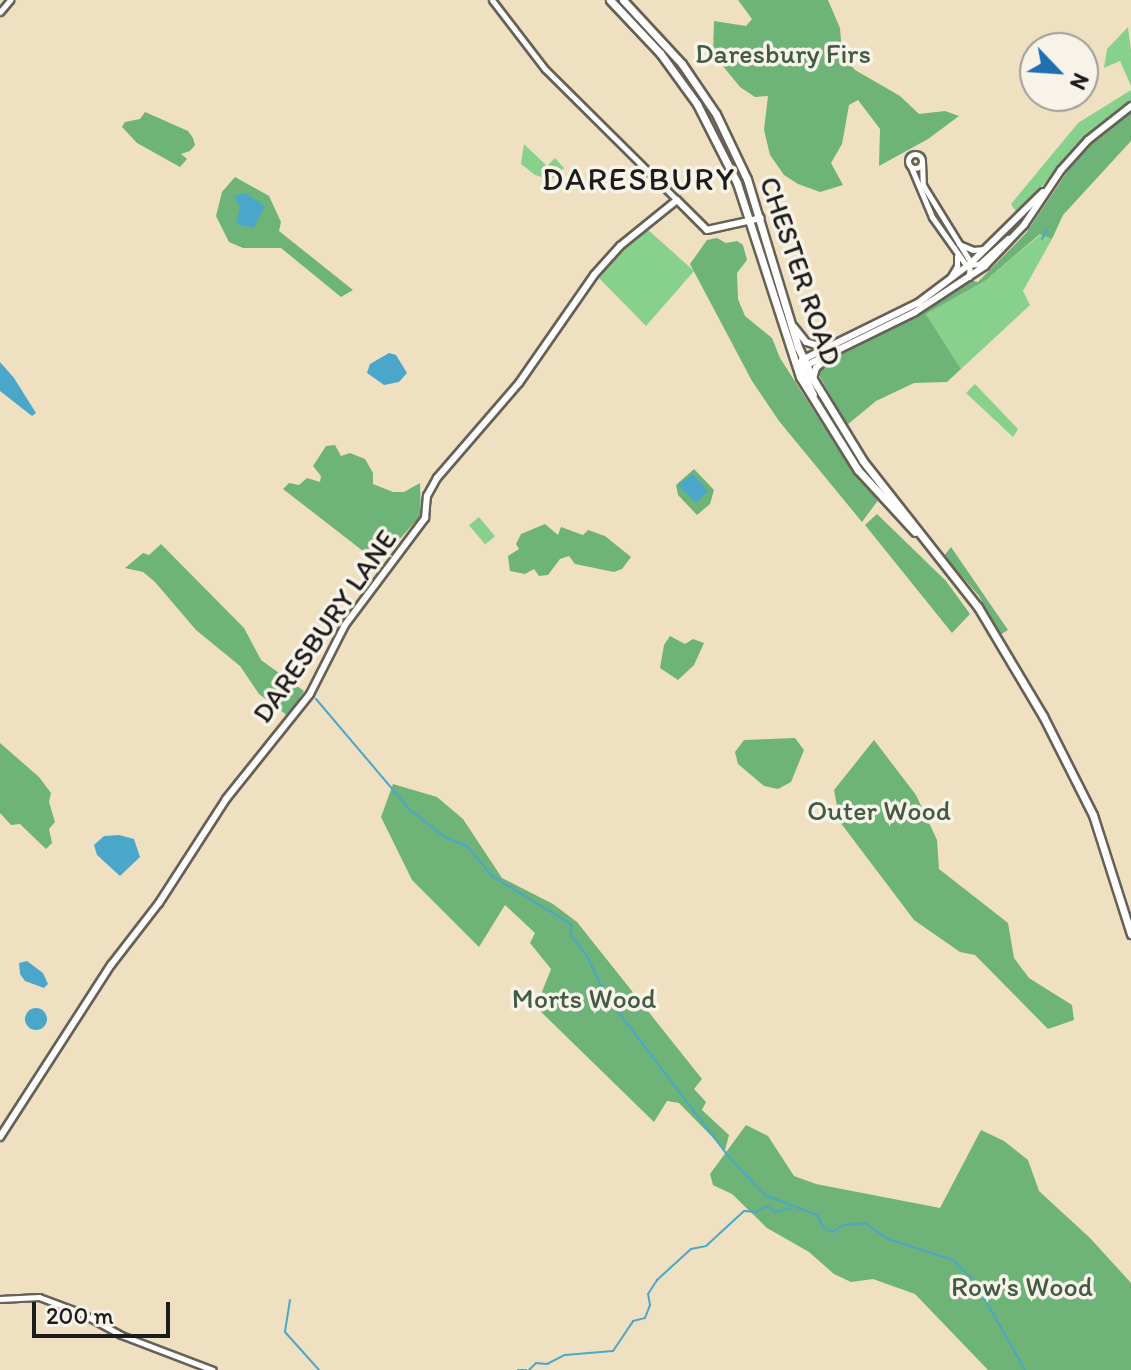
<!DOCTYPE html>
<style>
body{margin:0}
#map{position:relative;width:1131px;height:1370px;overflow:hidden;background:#efe0c2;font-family:Itim,sans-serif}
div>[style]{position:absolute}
.green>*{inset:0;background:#88d18d;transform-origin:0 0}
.forest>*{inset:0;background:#6eb378}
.water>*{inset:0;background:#4ba7c9}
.round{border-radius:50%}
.stream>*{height:2px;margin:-1px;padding:0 1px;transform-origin:1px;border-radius:1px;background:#4ba7c9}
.roads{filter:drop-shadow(2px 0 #666156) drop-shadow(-2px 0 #666156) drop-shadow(0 2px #666156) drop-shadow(0 -2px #666156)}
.minor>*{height:5px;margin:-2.5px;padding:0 2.5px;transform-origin:2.5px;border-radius:2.5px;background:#fff}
.minor>.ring{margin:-2.5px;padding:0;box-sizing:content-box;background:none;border:5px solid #fff;border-radius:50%}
.major>*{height:6px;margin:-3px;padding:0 3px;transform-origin:3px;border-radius:3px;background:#fff}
.highway>*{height:7px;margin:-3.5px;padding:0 3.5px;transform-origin:3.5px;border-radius:3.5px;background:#fff}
span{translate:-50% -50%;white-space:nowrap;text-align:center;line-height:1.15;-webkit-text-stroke:7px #f7f3e8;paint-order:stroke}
.park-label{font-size:28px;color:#425b44}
.street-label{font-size:28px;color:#1c1c1c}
.quarter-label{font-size:32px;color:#1c1c1c;letter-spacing:2px}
.north{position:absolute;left:1019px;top:32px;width:80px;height:80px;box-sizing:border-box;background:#f7f3e8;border:2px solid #9f9d96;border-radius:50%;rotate:115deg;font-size:22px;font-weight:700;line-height:32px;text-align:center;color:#1c1c1c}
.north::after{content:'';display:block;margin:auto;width:28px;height:36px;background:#1f6fb2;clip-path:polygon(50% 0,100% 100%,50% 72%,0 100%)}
.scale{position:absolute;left:32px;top:1302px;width:138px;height:36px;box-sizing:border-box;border:4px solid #1c1c1c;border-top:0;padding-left:10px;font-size:24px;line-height:28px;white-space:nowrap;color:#1c1c1c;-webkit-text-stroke:6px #f7f3e8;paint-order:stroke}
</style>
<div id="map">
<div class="green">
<i style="clip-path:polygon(1128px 27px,1131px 50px,1131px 86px,1120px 61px,1104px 68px,1107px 49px)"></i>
<i style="clip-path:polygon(1131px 90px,1131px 101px,1073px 149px,1018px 215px,1011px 204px,1078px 123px)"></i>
<i style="clip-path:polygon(524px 144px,547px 166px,555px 158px,564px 168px,551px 180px,535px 175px,521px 164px)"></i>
<i style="clip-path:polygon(646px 228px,694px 271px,646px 326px,596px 275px)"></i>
<i style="clip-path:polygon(1041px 234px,1052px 239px,1023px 291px,1030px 305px,961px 369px,926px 314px,985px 281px)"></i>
<i style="clip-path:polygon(975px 384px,1018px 429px,1013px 437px,966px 393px)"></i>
<i style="left:479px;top:517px;width:25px;height:13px;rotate:50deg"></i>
</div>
<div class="forest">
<i style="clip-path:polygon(738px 0,828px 0,840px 28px,842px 54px,855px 70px,900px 96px,919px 114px,945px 111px,959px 116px,928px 139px,879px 166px,880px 129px,858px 100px,849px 105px,842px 144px,831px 163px,843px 185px,820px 192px,798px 184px,784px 175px,770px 155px,764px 130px,768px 96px,755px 97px,740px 87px,713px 54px,714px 21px,746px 26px,752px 19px)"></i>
<i style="clip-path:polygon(1131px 111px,1131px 141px,1063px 215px,1052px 239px,1040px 234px,985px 281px,926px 314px,961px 369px,947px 382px,914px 383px,876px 401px,847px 425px,820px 377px,819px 372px,825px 362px,904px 323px,973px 281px,978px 282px,1026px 233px,1088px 141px,1112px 121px)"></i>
<i style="clip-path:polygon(145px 112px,188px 131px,193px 138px,195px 145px,190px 151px,181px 154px,187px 159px,180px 167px,137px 143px,122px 127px,125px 122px,140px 119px)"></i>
<i style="clip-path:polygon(235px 177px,269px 196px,281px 222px,279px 231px,353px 290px,341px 297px,281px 248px,243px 248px,229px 242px,216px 216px,222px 192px)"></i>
<i style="clip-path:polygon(717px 238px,726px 243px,737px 241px,743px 245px,747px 260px,737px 273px,738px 299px,745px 316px,772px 338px,780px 358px,840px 452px,879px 499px,862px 522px,779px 421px,752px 381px,690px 264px,707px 240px)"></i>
<i style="clip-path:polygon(335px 445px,341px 456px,350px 453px,365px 459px,373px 473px,373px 484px,393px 492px,404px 492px,420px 483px,421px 515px,383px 558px,372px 558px,283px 489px,289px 483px,299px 485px,307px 478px,320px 482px,321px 476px,313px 466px,326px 446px)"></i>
<i style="clip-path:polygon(694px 469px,714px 490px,710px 504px,697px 515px,678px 495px,676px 485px)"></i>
<i style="clip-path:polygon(877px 514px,946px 581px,970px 614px,952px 633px,865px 525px)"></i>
<i style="clip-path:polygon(545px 524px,558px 535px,561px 527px,583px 535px,588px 530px,605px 536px,631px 557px,622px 569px,614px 572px,575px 564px,569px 556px,560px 559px,548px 575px,539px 576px,534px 569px,525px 574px,510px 571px,508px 556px,519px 549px,516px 544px,521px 534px)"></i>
<i style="clip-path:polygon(161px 544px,244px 628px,261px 660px,304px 691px,288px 716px,259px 694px,240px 666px,196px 630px,155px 582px,143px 572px,125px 568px,143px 553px,149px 555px)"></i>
<i style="clip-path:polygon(951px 547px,1008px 630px,1000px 635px,979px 596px,944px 556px)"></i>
<i style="clip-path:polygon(670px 636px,685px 644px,693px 639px,704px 643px,694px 665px,678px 680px,660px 668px,664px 645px)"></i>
<i style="clip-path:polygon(795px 738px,804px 750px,791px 782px,778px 789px,764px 786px,738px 764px,735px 752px,744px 740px)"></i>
<i style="clip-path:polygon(874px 740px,916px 795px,937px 840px,939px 869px,1008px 923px,1014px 958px,1029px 978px,1072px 1005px,1074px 1020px,1048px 1029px,975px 955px,960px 952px,914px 920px,840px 822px,834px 790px)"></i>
<i style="clip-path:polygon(0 743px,39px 777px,51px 793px,49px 802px,55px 822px,49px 829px,52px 843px,46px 849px,20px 824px,11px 825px,0 813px)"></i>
<i style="clip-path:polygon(393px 784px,437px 797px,463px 819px,502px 878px,553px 904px,577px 922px,702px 1079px,694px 1089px,706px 1102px,702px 1110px,729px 1135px,725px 1150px,679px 1103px,667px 1101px,654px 1122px,536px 1007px,551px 969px,530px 943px,535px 933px,505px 905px,479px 947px,412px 880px,381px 817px)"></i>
<i style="clip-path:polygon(746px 1125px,768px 1136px,794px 1176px,816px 1184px,940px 1208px,981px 1130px,1004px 1141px,1028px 1160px,1039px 1191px,1090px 1238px,1131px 1283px,1131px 1370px,988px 1370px,915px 1294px,873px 1279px,851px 1282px,834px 1274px,809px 1252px,767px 1228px,732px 1194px,713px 1185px,710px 1174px)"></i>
</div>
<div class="water">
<i style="clip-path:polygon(245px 193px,265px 206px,254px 228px,236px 224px,240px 207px,234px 196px)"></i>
<i style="clip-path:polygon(389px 353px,396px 355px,407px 373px,399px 382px,384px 385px,367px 373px,370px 364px)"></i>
<i style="clip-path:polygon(0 362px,14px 378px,36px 413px,32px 416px,0 391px)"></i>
<i style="clip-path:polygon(693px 474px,708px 491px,696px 503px,678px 485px)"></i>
<i style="clip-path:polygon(119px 835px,134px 839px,140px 857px,120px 876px,97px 855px,94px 845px,104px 836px)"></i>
<i style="clip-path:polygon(27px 961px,43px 973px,48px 984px,44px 988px,25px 981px,20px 974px,19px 963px)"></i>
<i class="round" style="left:25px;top:1008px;width:22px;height:22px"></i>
</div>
<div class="stream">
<i style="left:1042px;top:239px;width:11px;rotate:-63deg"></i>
<i style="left:316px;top:699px;width:145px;rotate:49.7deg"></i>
<i style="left:410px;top:810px;width:44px;rotate:37.6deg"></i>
<i style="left:445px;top:837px;width:25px;rotate:23deg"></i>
<i style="left:468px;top:847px;width:38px;rotate:50deg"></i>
<i style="left:492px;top:876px;width:92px;rotate:31.3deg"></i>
<i style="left:571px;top:924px;width:13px;rotate:86deg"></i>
<i style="left:572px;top:937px;width:24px;rotate:52deg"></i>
<i style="left:587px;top:956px;width:44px;rotate:64.6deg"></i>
<i style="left:606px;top:996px;width:204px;rotate:52.6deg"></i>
<i style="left:730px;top:1158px;width:51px;rotate:46.6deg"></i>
<i style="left:765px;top:1195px;width:56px;rotate:21deg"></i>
<i style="left:817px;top:1215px;width:13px;rotate:63deg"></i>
<i style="left:823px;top:1227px;width:10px;rotate:29deg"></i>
<i style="left:832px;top:1232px;width:14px;rotate:-30deg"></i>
<i style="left:844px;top:1225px;width:21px;rotate:-5deg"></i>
<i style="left:865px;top:1223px;width:28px;rotate:35deg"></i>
<i style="left:888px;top:1239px;width:68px;rotate:17.9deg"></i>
<i style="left:953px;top:1260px;width:29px;rotate:44deg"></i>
<i style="left:974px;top:1280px;width:103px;rotate:60.5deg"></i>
<i style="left:290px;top:1300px;width:32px;rotate:99deg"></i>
<i style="left:285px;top:1332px;width:51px;rotate:48.2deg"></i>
<i style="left:518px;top:1370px;width:8px"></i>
<i style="left:529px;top:1370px;width:10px;rotate:-45deg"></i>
<i style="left:536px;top:1363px;width:11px;rotate:5deg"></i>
<i style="left:547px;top:1364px;width:20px;rotate:-27deg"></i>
<i style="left:565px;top:1355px;width:48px;rotate:-4.8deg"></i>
<i style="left:613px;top:1351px;width:36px;rotate:-56deg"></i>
<i style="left:633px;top:1321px;width:12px;rotate:-14deg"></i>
<i style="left:645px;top:1318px;width:14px;rotate:-69deg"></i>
<i style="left:650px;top:1305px;width:11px;rotate:-100deg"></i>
<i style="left:648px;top:1294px;width:17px;rotate:-57deg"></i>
<i style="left:657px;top:1280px;width:46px;rotate:-42.4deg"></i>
<i style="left:691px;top:1249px;width:15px;rotate:-11deg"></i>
<i style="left:706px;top:1246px;width:52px;rotate:-42.6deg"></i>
<i style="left:744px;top:1211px;width:12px;rotate:5deg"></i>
<i style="left:756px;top:1212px;width:13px;rotate:-29deg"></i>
<i style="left:767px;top:1206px;width:10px;rotate:37deg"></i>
<i style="left:775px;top:1212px;width:16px;rotate:-14deg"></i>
</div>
<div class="roads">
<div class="minor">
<i style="left:492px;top:0;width:87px;rotate:52.5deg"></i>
<i style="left:545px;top:69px;width:186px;rotate:44.8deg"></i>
<i style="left:0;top:12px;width:16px;rotate:-50deg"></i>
<i class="ring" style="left:908px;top:154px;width:9px;height:9px"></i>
<i style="left:922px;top:161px;width:24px;rotate:88deg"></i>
<i style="left:923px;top:185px;width:89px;rotate:58.3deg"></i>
<i style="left:970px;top:261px;width:16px;rotate:94deg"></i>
<i style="left:911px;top:167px;width:54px;rotate:67.2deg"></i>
<i style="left:932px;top:217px;width:59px;rotate:54.7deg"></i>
<i style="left:966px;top:265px;width:13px;rotate:-4deg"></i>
<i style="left:979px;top:264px;width:39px;rotate:-42deg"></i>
<i style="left:959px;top:244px;width:15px;rotate:23deg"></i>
<i style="left:973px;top:250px;width:11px;rotate:-5deg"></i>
<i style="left:951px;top:276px;width:12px;rotate:-59deg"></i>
<i style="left:957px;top:266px;width:10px;rotate:-90deg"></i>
<i style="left:0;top:1299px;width:39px;rotate:-3deg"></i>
<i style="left:39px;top:1297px;width:43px;rotate:20.6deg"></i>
<i style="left:79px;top:1312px;width:48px;rotate:28.7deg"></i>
<i style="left:121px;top:1335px;width:98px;rotate:20.8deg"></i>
</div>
<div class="major">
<i style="left:794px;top:327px;width:19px;rotate:51deg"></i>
<i style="left:806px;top:342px;width:21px;rotate:17deg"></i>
<i style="left:802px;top:360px;width:129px;rotate:-26.2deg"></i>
<i style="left:918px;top:303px;width:66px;rotate:-37deg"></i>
<i style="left:971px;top:263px;width:101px;rotate:-44.6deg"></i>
<i style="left:799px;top:363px;width:35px;rotate:65deg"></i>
<i style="left:801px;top:364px;width:6px;rotate:9deg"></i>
<i style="left:807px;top:365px;width:120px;rotate:-26.1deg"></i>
<i style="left:915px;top:312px;width:84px;rotate:-33.3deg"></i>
<i style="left:985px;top:266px;width:57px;rotate:-46.4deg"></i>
<i style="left:1024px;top:225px;width:66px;rotate:-56.1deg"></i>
<i style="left:1061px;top:170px;width:40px;rotate:-48deg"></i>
<i style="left:1088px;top:140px;width:55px;rotate:-38.3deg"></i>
<i style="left:813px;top:379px;width:11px;rotate:-75deg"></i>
<i style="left:816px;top:368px;width:12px;rotate:-42deg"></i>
<i style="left:0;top:1137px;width:205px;rotate:-57.2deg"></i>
<i style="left:111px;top:965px;width:78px;rotate:-52.3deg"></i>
<i style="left:159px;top:903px;width:124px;rotate:-57.2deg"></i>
<i style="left:226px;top:799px;width:134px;rotate:-51.3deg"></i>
<i style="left:310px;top:694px;width:77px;rotate:-63.1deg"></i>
<i style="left:345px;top:625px;width:134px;rotate:-53.2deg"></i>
<i style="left:425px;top:518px;width:22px;rotate:-85deg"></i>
<i style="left:427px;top:496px;width:21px;rotate:-61deg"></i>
<i style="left:437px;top:478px;width:125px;rotate:-49.2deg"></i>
<i style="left:519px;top:383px;width:131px;rotate:-55.2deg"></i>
<i style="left:594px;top:275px;width:39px;rotate:-48deg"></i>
<i style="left:620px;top:246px;width:73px;rotate:-38.9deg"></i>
<i style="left:677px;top:200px;width:42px;rotate:45deg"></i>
<i style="left:707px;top:230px;width:55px;rotate:-12.5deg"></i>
</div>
<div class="highway">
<i style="left:610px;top:0;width:73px;rotate:46.7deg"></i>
<i style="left:660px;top:53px;width:63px;rotate:54deg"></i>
<i style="left:697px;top:104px;width:89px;rotate:63.1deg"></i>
<i style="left:737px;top:183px;width:204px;rotate:72deg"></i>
<i style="left:800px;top:377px;width:110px;rotate:58.1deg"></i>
<i style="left:858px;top:470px;width:84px;rotate:47.4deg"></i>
<i style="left:623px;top:0;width:87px;rotate:47.3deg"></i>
<i style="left:682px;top:64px;width:60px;rotate:55.8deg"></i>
<i style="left:716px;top:114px;width:72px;rotate:64.5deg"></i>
<i style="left:747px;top:179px;width:176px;rotate:73.1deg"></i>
<i style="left:798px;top:347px;width:35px;rotate:65deg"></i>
<i style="left:813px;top:379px;width:96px;rotate:58.6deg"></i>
<i style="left:863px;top:461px;width:186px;rotate:51.8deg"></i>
<i style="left:978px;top:607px;width:127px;rotate:59.2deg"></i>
<i style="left:1043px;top:716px;width:111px;rotate:63.2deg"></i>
<i style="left:1093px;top:815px;width:125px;rotate:72.3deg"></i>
</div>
</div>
<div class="park-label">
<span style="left:783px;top:53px">Daresbury Firs</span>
<span style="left:879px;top:810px">Outer Wood</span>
<span style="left:584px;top:998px">Morts Wood</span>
<span style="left:1022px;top:1286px">Row's Wood</span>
</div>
<div class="street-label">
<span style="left:801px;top:271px;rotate:71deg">CHESTER ROAD</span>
<span style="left:324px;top:626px;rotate:-55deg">DARESBURY LANE</span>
</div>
<div class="quarter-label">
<span style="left:639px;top:179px">DARESBURY</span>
</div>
<div class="north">N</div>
<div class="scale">200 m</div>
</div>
